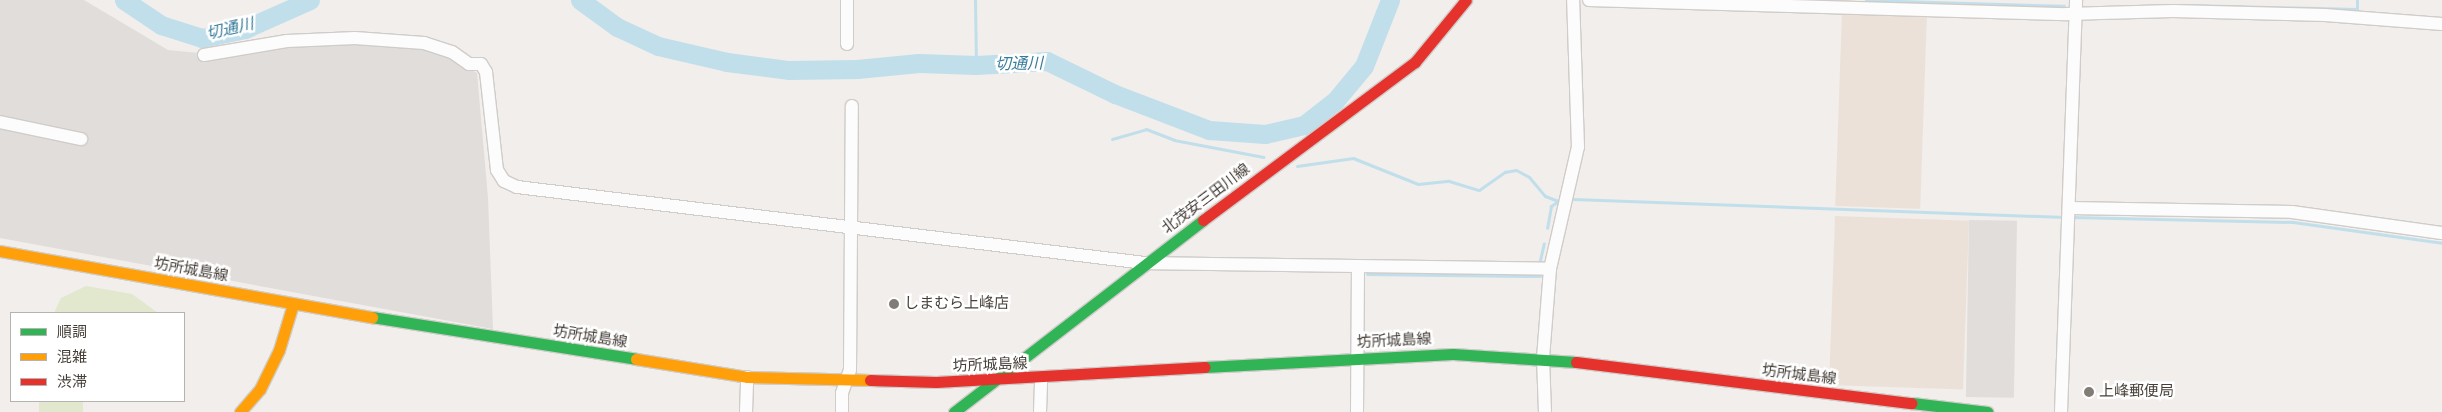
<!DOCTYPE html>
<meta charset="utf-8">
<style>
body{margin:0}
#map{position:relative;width:2442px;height:412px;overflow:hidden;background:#f1eeeb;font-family:"Source Sans 3","Noto Sans JP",sans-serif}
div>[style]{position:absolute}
.commercial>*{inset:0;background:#ebe1d8;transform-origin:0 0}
.industrial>*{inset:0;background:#e1ddda;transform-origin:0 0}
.green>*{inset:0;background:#e1e8ce;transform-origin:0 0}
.stream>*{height:3px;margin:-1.5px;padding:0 1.5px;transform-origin:1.5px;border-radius:1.5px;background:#c0dfeb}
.river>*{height:19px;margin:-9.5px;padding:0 9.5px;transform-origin:9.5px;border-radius:9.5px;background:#c0dfeb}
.roads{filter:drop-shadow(1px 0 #cfccc9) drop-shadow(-1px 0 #cfccc9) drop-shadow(0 1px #cfccc9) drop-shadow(0 -1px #cfccc9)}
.street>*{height:12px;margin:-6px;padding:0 6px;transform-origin:6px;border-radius:6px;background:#fdfcfc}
.fast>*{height:11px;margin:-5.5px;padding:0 5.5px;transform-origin:5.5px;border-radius:5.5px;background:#30b455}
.slow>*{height:11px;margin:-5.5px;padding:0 5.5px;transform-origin:5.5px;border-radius:5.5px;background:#ff9f0a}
.jam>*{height:11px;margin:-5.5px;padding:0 5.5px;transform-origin:5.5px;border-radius:5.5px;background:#e5322d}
.dots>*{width:14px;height:14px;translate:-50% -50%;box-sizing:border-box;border:2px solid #fff;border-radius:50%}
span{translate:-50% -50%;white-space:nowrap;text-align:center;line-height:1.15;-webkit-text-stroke:5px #fff;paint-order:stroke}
.street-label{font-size:15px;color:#463f38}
.poi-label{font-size:15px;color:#463f38}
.left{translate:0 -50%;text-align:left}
.water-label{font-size:16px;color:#367b9b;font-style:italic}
.legend{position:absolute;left:10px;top:312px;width:175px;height:90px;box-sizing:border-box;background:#fff;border:1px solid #b5b2af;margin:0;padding:6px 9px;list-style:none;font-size:15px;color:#463f38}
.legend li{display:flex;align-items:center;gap:10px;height:25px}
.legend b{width:25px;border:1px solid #b5b2af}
</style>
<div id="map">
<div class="commercial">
<i style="left:1842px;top:12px;width:85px;height:194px;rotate:2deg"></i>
<i style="left:1835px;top:216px;width:134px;height:169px;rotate:2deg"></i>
</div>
<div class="industrial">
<i style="clip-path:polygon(0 0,84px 0,168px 50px,230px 56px,339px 39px,431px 48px,477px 73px,488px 198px,493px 329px,0 238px)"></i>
<i style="left:1969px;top:220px;width:48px;height:177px;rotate:1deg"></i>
</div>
<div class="green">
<i style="clip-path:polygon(86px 286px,132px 294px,158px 313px,54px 313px,61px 298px)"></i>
<i style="left:39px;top:401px;width:44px;height:11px"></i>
</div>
<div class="stream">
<i style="left:975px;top:0;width:65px;rotate:89.1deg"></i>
<i style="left:1866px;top:0;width:198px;rotate:1.7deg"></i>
<i style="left:2190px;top:5px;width:167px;rotate:1.4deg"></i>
<i style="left:2357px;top:9px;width:9px;rotate:-90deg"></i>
<i style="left:1112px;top:139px;width:35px;rotate:-16deg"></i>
<i style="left:1146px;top:129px;width:30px;rotate:21deg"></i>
<i style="left:1174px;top:140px;width:91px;rotate:10.8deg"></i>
<i style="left:1297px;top:166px;width:57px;rotate:-8.1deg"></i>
<i style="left:1353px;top:158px;width:70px;rotate:21.8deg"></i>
<i style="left:1418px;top:184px;width:31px;rotate:-6deg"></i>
<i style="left:1449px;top:181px;width:31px;rotate:17deg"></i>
<i style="left:1479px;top:190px;width:32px;rotate:-35deg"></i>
<i style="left:1505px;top:172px;width:11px;rotate:-10deg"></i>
<i style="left:1516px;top:170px;width:15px;rotate:28deg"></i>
<i style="left:1529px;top:177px;width:25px;rotate:50deg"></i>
<i style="left:1545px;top:196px;width:14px;rotate:21deg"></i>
<i style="left:1558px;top:201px;width:9px;rotate:144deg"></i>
<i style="left:1551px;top:206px;width:22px;rotate:100deg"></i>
<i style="left:1573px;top:199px;width:492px;rotate:2.1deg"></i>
<i style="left:2071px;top:217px;width:222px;rotate:1.3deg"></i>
<i style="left:2293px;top:222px;width:150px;rotate:8deg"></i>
<i style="left:1540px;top:260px;width:17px;rotate:-77deg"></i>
<i style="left:1367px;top:274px;width:173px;rotate:0.7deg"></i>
</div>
<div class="river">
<i style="left:124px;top:0;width:45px;rotate:34deg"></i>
<i style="left:161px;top:25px;width:43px;rotate:17.6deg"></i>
<i style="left:202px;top:38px;width:44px;rotate:-11.8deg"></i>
<i style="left:245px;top:29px;width:71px;rotate:-24deg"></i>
<i style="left:580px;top:0;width:46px;rotate:36.1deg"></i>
<i style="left:617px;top:27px;width:45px;rotate:24.9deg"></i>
<i style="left:658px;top:46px;width:71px;rotate:13.1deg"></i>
<i style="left:727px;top:62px;width:63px;rotate:7.4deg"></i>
<i style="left:789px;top:70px;width:68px;rotate:-0.8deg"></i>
<i style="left:857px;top:69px;width:62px;rotate:-5.5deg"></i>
<i style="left:919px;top:63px;width:57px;rotate:2deg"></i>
<i style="left:976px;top:65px;width:71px;rotate:-3.2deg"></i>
<i style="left:1047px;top:61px;width:76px;rotate:25.9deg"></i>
<i style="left:1115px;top:94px;width:101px;rotate:21deg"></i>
<i style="left:1209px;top:130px;width:56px;rotate:4.1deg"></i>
<i style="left:1265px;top:134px;width:40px;rotate:-13deg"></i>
<i style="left:1304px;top:125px;width:39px;rotate:-38deg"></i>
<i style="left:1335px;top:101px;width:45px;rotate:-50.4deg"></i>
<i style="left:1364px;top:66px;width:71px;rotate:-68.5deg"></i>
</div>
<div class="roads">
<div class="street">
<i style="left:847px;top:0;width:44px;rotate:90deg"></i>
<i style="left:1589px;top:0;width:478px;rotate:1.7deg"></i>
<i style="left:2067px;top:14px;width:106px;rotate:-1.6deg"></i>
<i style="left:2173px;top:11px;width:152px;rotate:1.5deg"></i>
<i style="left:2325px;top:15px;width:117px;rotate:4.4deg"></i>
<i style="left:204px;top:55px;width:84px;rotate:-9.6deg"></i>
<i style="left:287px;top:41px;width:68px;rotate:-2.5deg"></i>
<i style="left:355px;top:38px;width:69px;rotate:4.1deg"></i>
<i style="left:424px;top:43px;width:29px;rotate:18deg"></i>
<i style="left:452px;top:52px;width:21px;rotate:35deg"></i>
<i style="left:469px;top:64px;width:12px"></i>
<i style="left:481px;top:64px;width:9px;rotate:58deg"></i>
<i style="left:486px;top:72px;width:99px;rotate:83.6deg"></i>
<i style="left:497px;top:170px;width:13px;rotate:58deg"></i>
<i style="left:504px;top:181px;width:14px;rotate:25deg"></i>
<i style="left:517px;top:187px;width:633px;rotate:6.9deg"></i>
<i style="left:1145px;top:263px;width:405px;rotate:0.8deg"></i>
<i style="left:0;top:122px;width:83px;rotate:11.9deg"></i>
<i style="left:2070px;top:208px;width:222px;rotate:1deg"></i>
<i style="left:2292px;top:212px;width:151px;rotate:8deg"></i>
<i style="left:746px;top:412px;width:35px;rotate:-88deg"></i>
<i style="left:842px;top:412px;width:19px;rotate:-90deg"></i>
<i style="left:842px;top:393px;width:24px;rotate:-71deg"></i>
<i style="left:850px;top:370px;width:264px;rotate:-89.6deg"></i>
<i style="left:1040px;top:412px;width:33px;rotate:-88deg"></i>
<i style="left:1357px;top:412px;width:146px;rotate:-89.6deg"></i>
<i style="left:1545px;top:412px;width:54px;rotate:-92.1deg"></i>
<i style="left:1543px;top:358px;width:89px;rotate:-85.5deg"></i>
<i style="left:1550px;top:269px;width:125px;rotate:-77.1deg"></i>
<i style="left:1578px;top:147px;width:147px;rotate:-91.9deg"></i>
<i style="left:2061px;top:412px;width:412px;rotate:-87.9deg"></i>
</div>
<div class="fast">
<i style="left:372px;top:317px;width:267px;rotate:9deg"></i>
<i style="left:1205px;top:367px;width:248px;rotate:-3deg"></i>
<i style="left:1453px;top:354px;width:123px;rotate:3.7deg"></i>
<i style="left:1912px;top:403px;width:76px;rotate:6.8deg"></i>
<i style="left:954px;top:412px;width:314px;rotate:-37.6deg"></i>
</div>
<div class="slow">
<i style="left:0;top:251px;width:378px;rotate:10.1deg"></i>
<i style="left:636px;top:359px;width:112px;rotate:9.2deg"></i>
<i style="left:747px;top:377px;width:123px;rotate:1.4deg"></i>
<i style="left:240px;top:412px;width:30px;rotate:-49deg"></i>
<i style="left:260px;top:389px;width:43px;rotate:-64deg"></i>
<i style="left:279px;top:350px;width:48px;rotate:-73.1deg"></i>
</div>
<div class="jam">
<i style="left:1203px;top:220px;width:264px;rotate:-36.7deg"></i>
<i style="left:1415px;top:62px;width:80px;rotate:-50.6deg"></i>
<i style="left:1576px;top:362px;width:338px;rotate:7deg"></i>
<i style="left:870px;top:380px;width:66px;rotate:1.7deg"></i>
<i style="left:936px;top:382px;width:269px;rotate:-3.2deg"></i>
</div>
</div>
<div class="dots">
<i style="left:894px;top:304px;background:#827c77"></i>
<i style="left:2089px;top:392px;background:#827c77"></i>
</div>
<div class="street-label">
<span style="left:1206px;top:199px;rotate:-37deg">北茂安三田川線</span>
<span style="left:191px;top:270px;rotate:10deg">坊所城島線</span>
<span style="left:590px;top:337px;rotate:9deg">坊所城島線</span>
<span style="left:1394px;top:341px;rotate:-3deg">坊所城島線</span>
<span style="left:990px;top:365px;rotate:-2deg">坊所城島線</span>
<span style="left:1799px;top:375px;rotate:7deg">坊所城島線</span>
</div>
<div class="poi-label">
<span class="left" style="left:904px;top:304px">しまむら上峰店</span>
<span class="left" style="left:2099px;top:392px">上峰郵便局</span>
</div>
<div class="water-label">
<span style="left:230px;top:29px;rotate:-13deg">切通川</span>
<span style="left:1019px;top:64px;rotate:-1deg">切通川</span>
</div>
<ul class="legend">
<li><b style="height:6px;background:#30b455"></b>順調</li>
<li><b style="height:6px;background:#ff9f0a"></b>混雑</li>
<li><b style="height:6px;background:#e5322d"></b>渋滞</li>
</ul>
</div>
